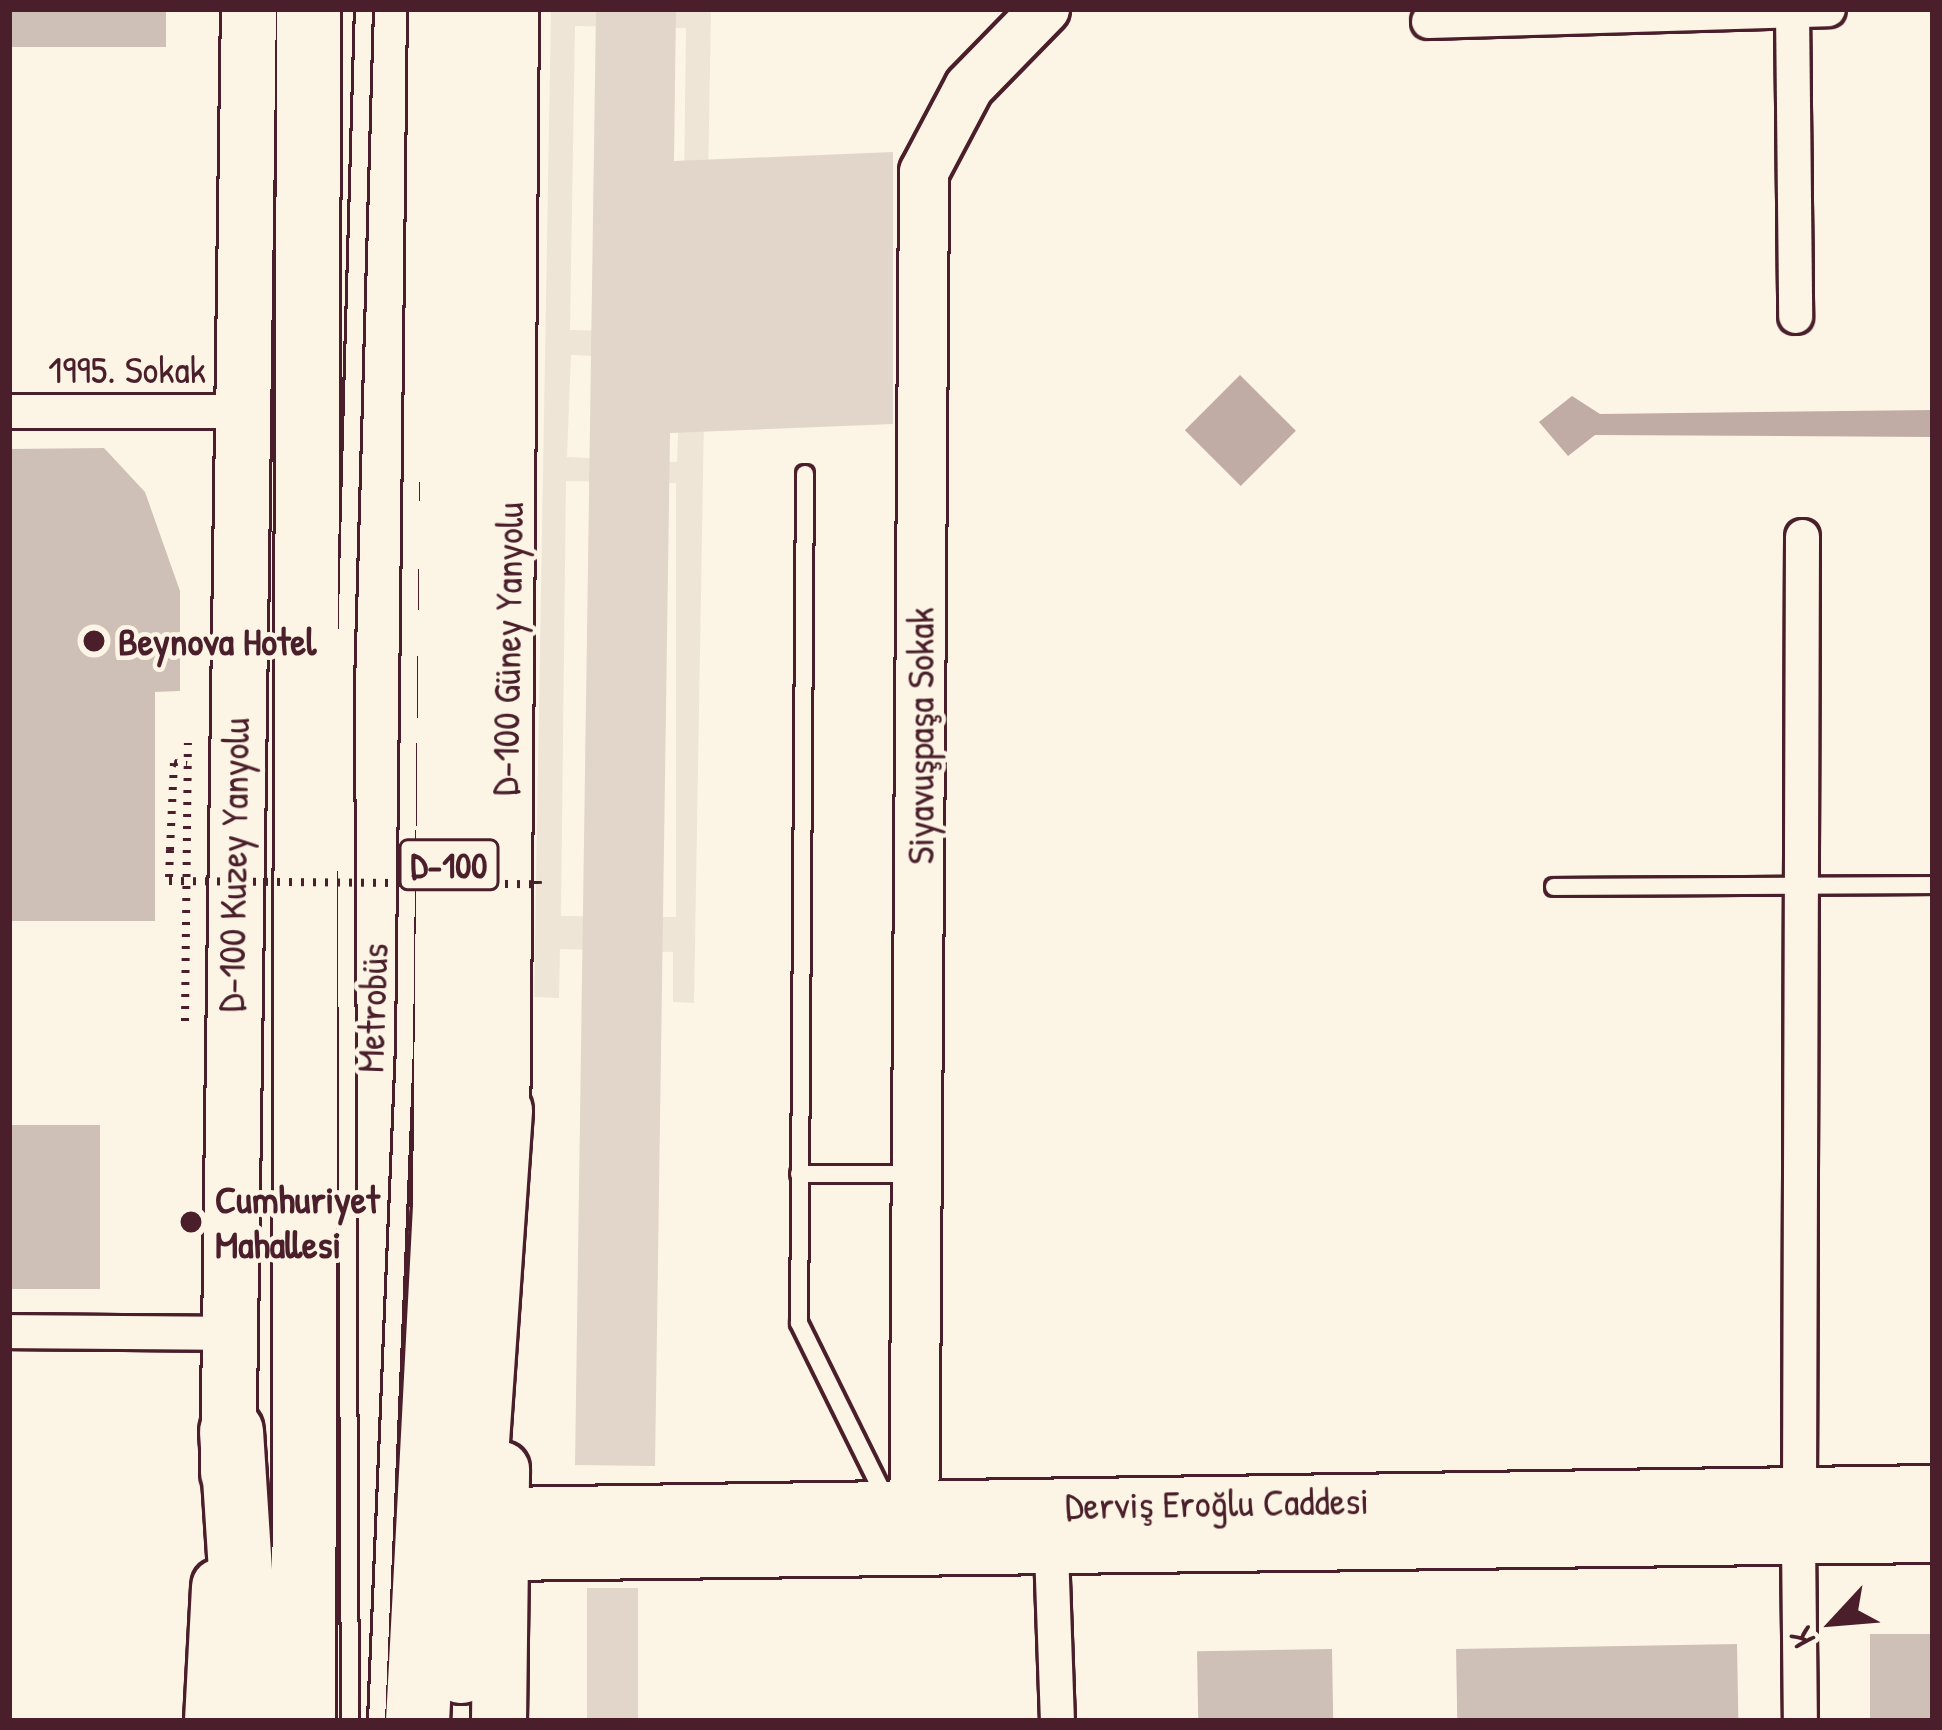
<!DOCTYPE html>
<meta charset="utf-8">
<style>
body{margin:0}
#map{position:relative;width:1942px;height:1730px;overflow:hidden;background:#fcf5e5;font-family:"Patrick Hand",sans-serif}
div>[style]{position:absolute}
.built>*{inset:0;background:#eee5d7}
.green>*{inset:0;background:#e2d5ca;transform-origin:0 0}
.water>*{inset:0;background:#c0aca5;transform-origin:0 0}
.building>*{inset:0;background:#cfc0b7;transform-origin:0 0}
.path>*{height:8px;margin-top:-4px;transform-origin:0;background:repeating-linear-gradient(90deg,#4a1f2b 0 3px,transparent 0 12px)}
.roads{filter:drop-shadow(3px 0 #4a1f2b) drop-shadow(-3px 0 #4a1f2b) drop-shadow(0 3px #4a1f2b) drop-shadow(0 -3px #4a1f2b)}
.lane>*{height:16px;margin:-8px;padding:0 8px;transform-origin:8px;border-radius:8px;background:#fcf5e5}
.street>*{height:33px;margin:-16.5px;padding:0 16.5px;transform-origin:16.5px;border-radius:16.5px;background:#fcf5e5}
.secondary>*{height:48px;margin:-24px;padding:0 24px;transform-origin:24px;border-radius:24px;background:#fcf5e5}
.primary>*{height:54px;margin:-27px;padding:0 27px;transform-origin:27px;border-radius:27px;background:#fcf5e5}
.highway>*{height:63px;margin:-31.5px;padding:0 31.5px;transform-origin:31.5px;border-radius:31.5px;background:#fcf5e5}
.path-bridge>*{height:8px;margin-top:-4px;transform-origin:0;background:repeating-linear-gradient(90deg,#4a1f2b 0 3px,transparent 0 12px)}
.dots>*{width:33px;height:33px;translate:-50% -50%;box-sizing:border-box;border:6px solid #fcf5e5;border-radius:50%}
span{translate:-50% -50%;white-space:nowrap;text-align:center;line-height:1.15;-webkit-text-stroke:9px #fcf5e5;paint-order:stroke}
.shield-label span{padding:3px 9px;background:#fcf5e5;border:3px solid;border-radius:9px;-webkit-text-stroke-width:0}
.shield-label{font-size:36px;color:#4a1f2b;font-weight:700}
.street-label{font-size:39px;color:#4a1f2b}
.poi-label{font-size:39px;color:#4a1f2b;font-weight:700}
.left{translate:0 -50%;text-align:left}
.frame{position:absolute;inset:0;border:12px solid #4a1f2b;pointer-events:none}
.north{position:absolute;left:1774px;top:1562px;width:120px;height:120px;-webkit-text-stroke:9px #fcf5e5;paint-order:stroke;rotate:244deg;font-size:33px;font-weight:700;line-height:48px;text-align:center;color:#4a1f2b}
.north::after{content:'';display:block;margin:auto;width:42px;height:54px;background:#4a1f2b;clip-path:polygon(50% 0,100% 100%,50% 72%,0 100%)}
</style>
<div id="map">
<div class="built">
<i style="clip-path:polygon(evenodd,551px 9px,711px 9px,694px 1003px,673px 1002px,673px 952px,560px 949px,559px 998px,534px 997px,551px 9px,575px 26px,686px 28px,682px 333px,570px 330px,575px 26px,551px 9px,571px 355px,681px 360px,677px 462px,567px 457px,571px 355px,551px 9px,566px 481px,676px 483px,676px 917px,561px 916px,566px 481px)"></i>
</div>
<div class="green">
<i style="clip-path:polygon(596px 9px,676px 9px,674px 161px,893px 152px,893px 424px,670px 433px,655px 1466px,575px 1465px)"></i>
<i style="left:638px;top:1588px;width:133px;height:51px;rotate:90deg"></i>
</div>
<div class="water">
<i style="left:1240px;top:375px;width:79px;height:78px;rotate:45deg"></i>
<i style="clip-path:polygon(1572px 396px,1600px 414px,1933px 410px,1933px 437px,1595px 435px,1568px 456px,1539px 422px)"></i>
</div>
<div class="building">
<i style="left:9px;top:9px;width:157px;height:38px"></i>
<i style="clip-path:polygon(104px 448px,145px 492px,180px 591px,180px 691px,155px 692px,155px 921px,9px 921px,9px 449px)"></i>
<i style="left:100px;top:1125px;width:164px;height:91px;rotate:90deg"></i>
<i style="left:1933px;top:1634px;width:87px;height:63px;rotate:90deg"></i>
<i style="left:1737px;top:1644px;width:77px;height:281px;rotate:89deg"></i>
<i style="left:1332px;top:1649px;width:72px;height:135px;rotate:89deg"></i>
</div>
<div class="path">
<i style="left:170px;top:850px;width:87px;rotate:-87.4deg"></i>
<i style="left:174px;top:763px;width:13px;rotate:9deg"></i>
<i style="left:185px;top:1021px;width:278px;rotate:-89.4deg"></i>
</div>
<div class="roads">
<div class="lane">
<i style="left:805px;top:474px;width:849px;rotate:90.4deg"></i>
<i style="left:799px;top:1323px;width:201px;rotate:63.7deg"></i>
<i style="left:1554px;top:887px;width:379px;rotate:-0.3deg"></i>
<i style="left:799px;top:1174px;width:111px"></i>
<i style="left:350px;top:1721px;width:1038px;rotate:-90.28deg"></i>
<i style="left:345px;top:683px;width:674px;rotate:-88.39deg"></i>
<i style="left:377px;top:1721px;width:674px;rotate:-87.62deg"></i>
<i style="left:405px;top:1048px;width:1039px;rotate:-89.34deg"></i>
</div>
<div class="street">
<i style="left:1792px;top:9px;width:307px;rotate:89.4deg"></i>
<i style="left:1428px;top:21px;width:400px;rotate:-1.7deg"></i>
<i style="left:9px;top:411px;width:236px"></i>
<i style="left:9px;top:1331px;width:221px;rotate:0.5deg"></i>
<i style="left:1799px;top:1492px;width:956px;rotate:-89.82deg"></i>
<i style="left:1798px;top:1540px;width:181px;rotate:89.4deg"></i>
<i style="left:1051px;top:1550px;width:171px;rotate:88deg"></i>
</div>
<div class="secondary">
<i style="left:501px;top:1512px;width:1432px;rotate:-0.88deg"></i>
<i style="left:914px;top:1550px;width:1378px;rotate:-89.58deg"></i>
<i style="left:924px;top:172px;width:96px;rotate:-62.1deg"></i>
<i style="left:969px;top:87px;width:109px;rotate:-45.7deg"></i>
<i style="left:501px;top:1556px;width:1432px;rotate:-0.72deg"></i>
</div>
<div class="primary">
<i style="left:502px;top:1152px;width:1143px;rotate:-89.55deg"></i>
<i style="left:228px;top:1473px;width:1464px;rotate:-89.18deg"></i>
<i style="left:212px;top:1721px;width:135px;rotate:-87deg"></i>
<i style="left:499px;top:1721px;width:252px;rotate:-89.3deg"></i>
</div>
<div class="highway">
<i style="left:231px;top:1431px;width:291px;rotate:86.3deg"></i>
<i style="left:461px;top:1671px;width:562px;rotate:-86.02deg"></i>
<i style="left:303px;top:1721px;width:1712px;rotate:-89.83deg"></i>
<i style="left:417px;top:1721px;width:516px;rotate:-87deg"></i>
<i style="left:444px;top:1206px;width:1197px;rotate:-89.47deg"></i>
</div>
</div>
<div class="path-bridge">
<i style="left:170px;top:850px;width:31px;rotate:92deg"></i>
<i style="left:169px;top:881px;width:369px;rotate:0.5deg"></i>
<i style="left:538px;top:884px;width:11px;rotate:-95deg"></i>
</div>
<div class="dots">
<i style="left:94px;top:641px;background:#4a1f2b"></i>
<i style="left:191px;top:1222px;background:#4a1f2b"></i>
</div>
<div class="shield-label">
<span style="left:449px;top:865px">D-100</span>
</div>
<div class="street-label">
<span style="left:127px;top:369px">1995. Sokak</span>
<span style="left:507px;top:649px;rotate:-89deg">D-100 Güney Yanyolu</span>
<span style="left:920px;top:736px;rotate:-90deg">Siyavuşpaşa Sokak</span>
<span style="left:233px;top:865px;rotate:-89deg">D-100 Kuzey Yanyolu</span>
<span style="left:372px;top:1008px;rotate:-88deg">Metrobüs</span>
<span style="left:1217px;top:1503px;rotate:-1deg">Derviş Eroğlu Caddesi</span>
</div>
<div class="poi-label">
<span class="left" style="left:118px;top:641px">Beynova Hotel</span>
<span class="left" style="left:215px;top:1222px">Cumhuriyet<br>Mahallesi</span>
</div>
<div class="frame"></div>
<div class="north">K</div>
</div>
